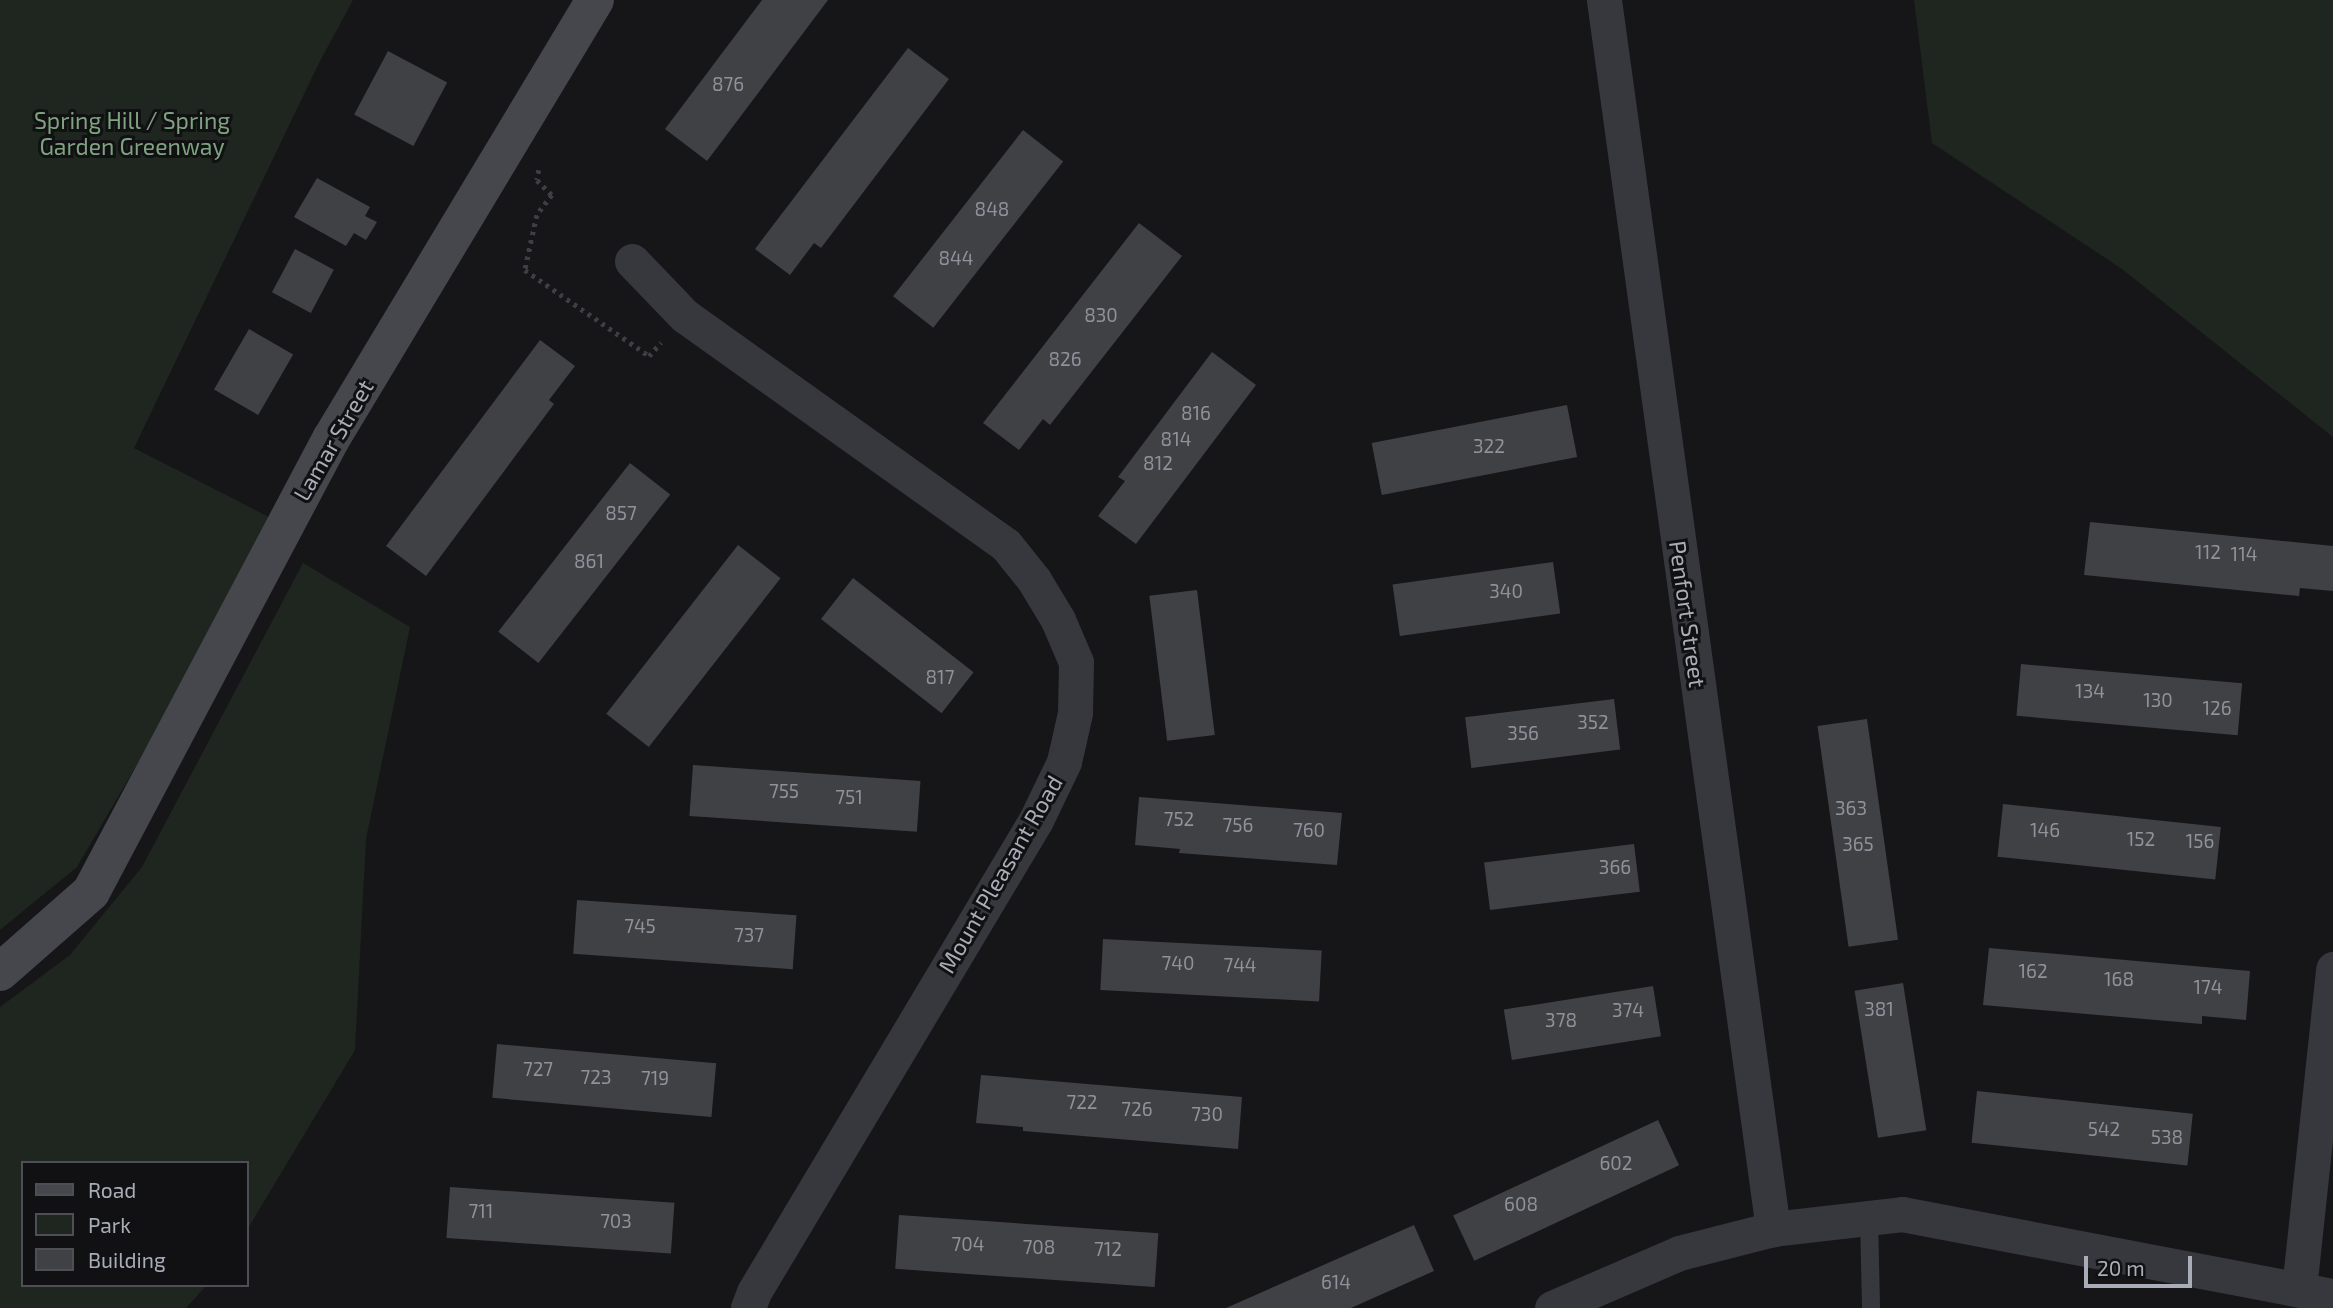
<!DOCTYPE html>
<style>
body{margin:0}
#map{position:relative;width:2333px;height:1308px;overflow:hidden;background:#161618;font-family:"Exo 2",sans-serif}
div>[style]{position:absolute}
.green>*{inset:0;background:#1e261f}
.building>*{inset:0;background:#404145;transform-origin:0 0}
.path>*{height:4.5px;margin-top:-2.25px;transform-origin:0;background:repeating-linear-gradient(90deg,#3d3f44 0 3.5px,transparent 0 8.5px)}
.lane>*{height:18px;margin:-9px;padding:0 9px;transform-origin:9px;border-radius:9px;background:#37383d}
.street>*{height:35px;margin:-17.5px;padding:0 17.5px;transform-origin:17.5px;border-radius:17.5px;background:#37383d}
.secondary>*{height:38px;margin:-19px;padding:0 19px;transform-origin:19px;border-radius:19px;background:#45474d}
span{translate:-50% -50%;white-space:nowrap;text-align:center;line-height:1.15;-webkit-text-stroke:6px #111113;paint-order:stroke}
.number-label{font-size:19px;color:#8e929b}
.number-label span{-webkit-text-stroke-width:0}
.park-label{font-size:23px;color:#7fa381}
.street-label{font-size:23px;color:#a8adb8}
.legend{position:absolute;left:21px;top:1161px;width:228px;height:126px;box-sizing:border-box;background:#111113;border:2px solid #4d4f55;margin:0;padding:9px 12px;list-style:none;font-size:21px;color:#a8adb8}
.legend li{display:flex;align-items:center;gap:14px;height:35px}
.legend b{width:35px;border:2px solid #4d4f55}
.scale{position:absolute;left:2084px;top:1256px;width:108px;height:32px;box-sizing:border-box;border:4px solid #a8adb8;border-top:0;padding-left:9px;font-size:21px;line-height:24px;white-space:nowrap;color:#a8adb8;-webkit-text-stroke:5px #111113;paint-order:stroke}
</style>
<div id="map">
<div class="green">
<i style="clip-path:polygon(0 0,353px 0,319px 63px,134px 448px,271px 518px,139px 761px,77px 867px,0 930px)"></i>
<i style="clip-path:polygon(1914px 0,2333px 0,2333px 437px,2122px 269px,1932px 143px)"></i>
<i style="clip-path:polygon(303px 563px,410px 627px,366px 839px,355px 1050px,247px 1230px,247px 1163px,23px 1163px,23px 1285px,207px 1285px,186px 1308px,0 1308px,0 1007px,70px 955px,142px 867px)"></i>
</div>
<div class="building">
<i style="clip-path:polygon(762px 0,828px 0,707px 161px,665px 129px)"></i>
<i style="clip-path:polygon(908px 48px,949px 79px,821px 248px,814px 243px,790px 275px,755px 249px)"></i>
<i style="left:388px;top:51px;width:67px;height:72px;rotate:28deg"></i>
<i style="left:1023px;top:130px;width:51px;height:211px;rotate:38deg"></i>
<i style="clip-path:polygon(317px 178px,370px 207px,365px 216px,377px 222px,366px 240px,354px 233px,346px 246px,294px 217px)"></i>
<i style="clip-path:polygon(1139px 223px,1182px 256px,1050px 425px,1043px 419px,1019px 450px,983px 423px)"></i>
<i style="left:295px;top:249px;width:44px;height:49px;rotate:28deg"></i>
<i style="left:249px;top:329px;width:51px;height:70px;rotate:30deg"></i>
<i style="clip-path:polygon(540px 340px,575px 366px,549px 400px,554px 404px,426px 576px,386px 546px)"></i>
<i style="clip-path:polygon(1212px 352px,1256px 385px,1136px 544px,1098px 516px,1125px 481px,1118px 477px,1121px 473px)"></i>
<i style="left:1567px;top:405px;width:53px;height:199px;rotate:79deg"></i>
<i style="left:630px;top:463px;width:51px;height:214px;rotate:38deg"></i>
<i style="clip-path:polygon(2090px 522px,2333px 546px,2333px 591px,2300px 588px,2299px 596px,2084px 575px)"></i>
<i style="left:738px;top:545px;width:54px;height:214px;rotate:38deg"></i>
<i style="left:1553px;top:562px;width:52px;height:162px;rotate:82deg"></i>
<i style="left:853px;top:578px;width:153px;height:52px;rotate:38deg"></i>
<i style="left:1197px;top:590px;width:146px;height:48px;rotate:83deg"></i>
<i style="left:2021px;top:664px;width:222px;height:52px;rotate:5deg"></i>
<i style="left:1614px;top:699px;width:51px;height:150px;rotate:83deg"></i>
<i style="left:1867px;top:719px;width:223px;height:50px;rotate:82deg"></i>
<i style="left:693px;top:765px;width:228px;height:51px;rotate:4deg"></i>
<i style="clip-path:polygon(1139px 797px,1342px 813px,1337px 865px,1179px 853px,1180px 849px,1135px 845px)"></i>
<i style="left:2003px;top:804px;width:219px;height:53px;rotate:6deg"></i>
<i style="left:1634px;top:844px;width:48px;height:151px;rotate:83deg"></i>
<i style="left:577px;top:900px;width:220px;height:54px;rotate:4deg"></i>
<i style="left:1103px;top:939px;width:219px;height:51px;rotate:3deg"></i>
<i style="clip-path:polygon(1989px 948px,2250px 971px,2246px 1020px,2202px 1016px,2202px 1024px,1983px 1005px)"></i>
<i style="left:1903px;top:983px;width:149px;height:49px;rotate:81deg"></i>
<i style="left:1653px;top:986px;width:51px;height:151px;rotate:81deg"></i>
<i style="left:497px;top:1044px;width:220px;height:54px;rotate:5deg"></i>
<i style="clip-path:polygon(981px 1075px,1242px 1097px,1238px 1149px,1023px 1131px,1023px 1127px,976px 1123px)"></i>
<i style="left:1977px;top:1091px;width:217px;height:52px;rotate:6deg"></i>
<i style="left:1658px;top:1120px;width:50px;height:226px;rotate:65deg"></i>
<i style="left:450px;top:1187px;width:225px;height:51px;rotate:4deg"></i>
<i style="left:899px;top:1215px;width:260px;height:54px;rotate:4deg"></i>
<i style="clip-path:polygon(1414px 1225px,1434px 1271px,1351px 1308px,1226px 1308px)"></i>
</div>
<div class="path">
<i style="left:539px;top:170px;width:10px;rotate:101deg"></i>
<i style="left:537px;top:180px;width:21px;rotate:45deg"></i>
<i style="left:552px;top:195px;width:25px;rotate:127deg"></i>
<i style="left:537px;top:215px;width:56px;rotate:102.3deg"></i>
<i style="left:525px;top:270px;width:151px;rotate:34.7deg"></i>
<i style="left:649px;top:356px;width:18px;rotate:-49deg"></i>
</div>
<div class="lane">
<i style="left:1869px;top:1218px;width:90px;rotate:88.7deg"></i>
</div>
<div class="street">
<i style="left:1604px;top:0;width:1241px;rotate:82.17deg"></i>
<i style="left:632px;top:261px;width:76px;rotate:46.1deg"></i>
<i style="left:685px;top:316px;width:394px;rotate:35.5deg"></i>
<i style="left:1006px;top:545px;width:45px;rotate:51.3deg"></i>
<i style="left:1034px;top:580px;width:47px;rotate:59deg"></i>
<i style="left:1058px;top:620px;width:46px;rotate:66.8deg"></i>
<i style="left:1076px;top:662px;width:51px;rotate:91.1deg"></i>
<i style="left:1075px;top:713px;width:50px;rotate:102.7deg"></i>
<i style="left:1064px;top:762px;width:64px;rotate:115.8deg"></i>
<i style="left:1036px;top:820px;width:550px;rotate:120.86deg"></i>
<i style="left:754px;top:1292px;width:17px;rotate:111deg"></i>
<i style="left:2299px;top:1289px;width:322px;rotate:-83.9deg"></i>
<i style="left:1552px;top:1308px;width:138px;rotate:-23.4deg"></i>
<i style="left:1679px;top:1253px;width:97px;rotate:-14.3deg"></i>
<i style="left:1773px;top:1229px;width:130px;rotate:-6.6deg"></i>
<i style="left:1902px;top:1214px;width:439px;rotate:10.8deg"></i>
</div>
<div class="secondary">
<i style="left:0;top:972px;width:121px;rotate:-41.3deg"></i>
<i style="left:91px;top:892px;width:513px;rotate:-62.09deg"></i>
<i style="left:331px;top:439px;width:512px;rotate:-58.98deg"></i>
</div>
<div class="number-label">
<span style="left:728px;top:84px">876</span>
<span style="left:992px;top:209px">848</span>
<span style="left:956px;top:258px">844</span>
<span style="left:1101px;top:315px">830</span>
<span style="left:1065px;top:359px">826</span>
<span style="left:1196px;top:413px">816</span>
<span style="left:1176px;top:439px">814</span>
<span style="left:1489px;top:446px">322</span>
<span style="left:1158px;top:463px">812</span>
<span style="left:621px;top:513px">857</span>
<span style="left:2208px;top:552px">112</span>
<span style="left:2244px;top:554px">114</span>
<span style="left:589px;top:561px">861</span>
<span style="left:1506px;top:591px">340</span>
<span style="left:940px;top:677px">817</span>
<span style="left:2090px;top:691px">134</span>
<span style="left:2158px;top:700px">130</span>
<span style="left:2217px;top:708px">126</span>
<span style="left:1593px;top:722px">352</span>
<span style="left:1523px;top:733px">356</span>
<span style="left:784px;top:791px">755</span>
<span style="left:849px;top:797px">751</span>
<span style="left:1851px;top:808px">363</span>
<span style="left:1179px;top:819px">752</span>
<span style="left:1238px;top:825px">756</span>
<span style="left:1309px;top:830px">760</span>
<span style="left:2045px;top:830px">146</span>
<span style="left:2141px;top:839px">152</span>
<span style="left:2200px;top:841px">156</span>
<span style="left:1858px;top:844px">365</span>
<span style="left:1615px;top:867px">366</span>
<span style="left:640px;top:926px">745</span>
<span style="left:749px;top:935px">737</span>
<span style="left:1178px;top:963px">740</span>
<span style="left:1240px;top:965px">744</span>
<span style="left:2033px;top:971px">162</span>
<span style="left:2119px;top:979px">168</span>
<span style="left:2208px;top:987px">174</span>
<span style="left:1879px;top:1009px">381</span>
<span style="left:1628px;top:1010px">374</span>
<span style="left:1561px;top:1020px">378</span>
<span style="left:538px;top:1069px">727</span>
<span style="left:596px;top:1077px">723</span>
<span style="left:655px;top:1078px">719</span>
<span style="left:1082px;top:1102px">722</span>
<span style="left:1137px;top:1109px">726</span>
<span style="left:1207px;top:1114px">730</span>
<span style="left:2104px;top:1129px">542</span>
<span style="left:2167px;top:1137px">538</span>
<span style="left:1616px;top:1163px">602</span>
<span style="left:1521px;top:1204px">608</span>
<span style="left:481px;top:1211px">711</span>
<span style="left:616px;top:1221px">703</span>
<span style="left:968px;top:1244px">704</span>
<span style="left:1039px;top:1247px">708</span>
<span style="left:1108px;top:1249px">712</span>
<span style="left:1336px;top:1282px">614</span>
</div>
<div class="park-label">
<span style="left:132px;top:133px">Spring Hill / Spring<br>Garden Greenway</span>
</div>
<div class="street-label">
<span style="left:333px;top:440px;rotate:-60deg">Lamar Street</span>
<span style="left:1688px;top:614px;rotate:82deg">Penfort Street</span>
<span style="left:1000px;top:874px;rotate:-60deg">Mount Pleasant Road</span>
</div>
<ul class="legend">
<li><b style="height:9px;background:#45474d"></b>Road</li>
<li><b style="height:19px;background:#1e261f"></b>Park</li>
<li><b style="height:19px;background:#404145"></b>Building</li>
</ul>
<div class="scale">20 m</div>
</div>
